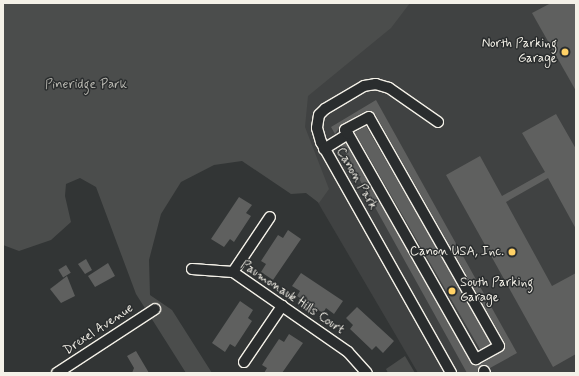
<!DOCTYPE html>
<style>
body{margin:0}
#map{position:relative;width:579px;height:376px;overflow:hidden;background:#323535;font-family:Mynerve,sans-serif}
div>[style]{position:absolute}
.built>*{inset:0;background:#404242}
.green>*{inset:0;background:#4b4d4c}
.building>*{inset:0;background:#5f605f;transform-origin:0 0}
.roads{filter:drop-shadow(1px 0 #f4f1e8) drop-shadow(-1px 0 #f4f1e8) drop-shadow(0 1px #f4f1e8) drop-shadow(0 -1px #f4f1e8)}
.minor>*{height:10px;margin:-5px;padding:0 5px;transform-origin:5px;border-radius:5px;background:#2a2d2e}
.dots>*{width:11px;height:11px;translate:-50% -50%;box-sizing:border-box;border:2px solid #2a2d2e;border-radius:50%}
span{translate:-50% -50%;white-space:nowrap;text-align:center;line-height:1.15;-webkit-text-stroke:3px #2a2d2e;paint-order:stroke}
.poi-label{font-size:13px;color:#f4f1e8}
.right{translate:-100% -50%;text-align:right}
.left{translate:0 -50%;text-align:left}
.park-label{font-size:13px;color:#b9b8b1}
.street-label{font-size:13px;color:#f4f1e8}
.frame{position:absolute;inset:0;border:4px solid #f4f1e8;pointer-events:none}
</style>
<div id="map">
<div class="built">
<i style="clip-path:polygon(331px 3px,576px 3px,576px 373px,418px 373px,222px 39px)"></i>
</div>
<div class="green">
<i style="clip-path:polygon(3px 3px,410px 3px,391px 28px,308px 96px,305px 127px,329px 189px,319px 203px,306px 193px,291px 194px,242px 161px,214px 165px,181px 182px,161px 214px,149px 260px,150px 295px,172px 310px,212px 373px,186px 373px,136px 294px,96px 187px,80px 178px,66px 184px,65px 196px,71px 222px,51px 240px,19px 251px,3px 245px)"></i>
<i style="clip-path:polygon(405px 356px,415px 373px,388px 373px,386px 369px)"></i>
</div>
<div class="building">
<i style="clip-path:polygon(551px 3px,576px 3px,576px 91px,532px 13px)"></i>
<i style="clip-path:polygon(376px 100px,517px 353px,490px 368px,481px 365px,478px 373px,467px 373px,341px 146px,346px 143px,471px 363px,479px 365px,503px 351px,505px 343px,375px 114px,366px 111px,342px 124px,335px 134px,331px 127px)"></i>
<i style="clip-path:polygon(556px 114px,576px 149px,576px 229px,548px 178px,506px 202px,552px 286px,576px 273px,576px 354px,553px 367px,446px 175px,480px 156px,502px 196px,545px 172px,522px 133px)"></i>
<i style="left:366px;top:126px;width:251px;height:13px;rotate:60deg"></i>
<i style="clip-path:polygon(239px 197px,252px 205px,246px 213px,251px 216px,234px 242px,230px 239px,224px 247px,211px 239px)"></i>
<i style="clip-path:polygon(288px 230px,301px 239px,273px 280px,261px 272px,266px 264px,261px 261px,278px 235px,283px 238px)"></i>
<i style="clip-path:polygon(86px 259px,92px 270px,85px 274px,78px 264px)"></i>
<i style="clip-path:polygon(108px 263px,115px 276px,95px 287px,88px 276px)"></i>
<i style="left:66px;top:265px;width:9px;height:9px;rotate:58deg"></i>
<i style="clip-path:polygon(301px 273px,343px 301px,334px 314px,326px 308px,323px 313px,297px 296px,300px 291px,292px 286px)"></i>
<i style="clip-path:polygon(67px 276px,75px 296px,61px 303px,50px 289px)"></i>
<i style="clip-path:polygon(240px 301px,253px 310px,248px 318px,252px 321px,235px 347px,230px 344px,225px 352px,212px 343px)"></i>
<i style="clip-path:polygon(357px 307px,394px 341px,383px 353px,376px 346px,372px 350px,350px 329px,353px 325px,346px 318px)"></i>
<i style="clip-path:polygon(289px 334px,303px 343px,282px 373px,264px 373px,267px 368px,262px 365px,265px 360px,279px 339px,284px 342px)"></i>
<i style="clip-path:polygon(136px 351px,149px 373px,132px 373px,134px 368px,127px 356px)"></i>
</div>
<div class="roads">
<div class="minor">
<i style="left:438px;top:122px;width:60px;rotate:-145.2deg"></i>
<i style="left:389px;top:88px;width:14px;rotate:-163deg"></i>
<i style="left:376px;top:84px;width:12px;rotate:171deg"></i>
<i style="left:364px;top:86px;width:45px;rotate:149.5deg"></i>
<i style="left:325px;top:109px;width:8px;rotate:135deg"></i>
<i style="left:319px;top:115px;width:13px;rotate:99deg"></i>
<i style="left:317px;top:128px;width:15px;rotate:74deg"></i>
<i style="left:321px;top:142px;width:265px;rotate:60.6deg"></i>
<i style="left:324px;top:149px;width:28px;rotate:-32deg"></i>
<i style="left:348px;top:134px;width:259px;rotate:60.4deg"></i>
<i style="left:476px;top:359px;width:26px;rotate:-29deg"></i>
<i style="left:499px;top:346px;width:263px;rotate:-119.6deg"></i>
<i style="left:369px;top:117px;width:27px;rotate:152deg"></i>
<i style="left:345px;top:130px;width:5px;rotate:53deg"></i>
<i style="left:192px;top:269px;width:41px;rotate:4.2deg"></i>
<i style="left:233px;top:272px;width:140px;rotate:34.8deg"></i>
<i style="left:348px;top:352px;width:28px;rotate:48deg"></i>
<i style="left:233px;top:272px;width:66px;rotate:-56.1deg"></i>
<i style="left:244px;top:362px;width:68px;rotate:-55.8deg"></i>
<i style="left:484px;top:371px;width:2px;rotate:63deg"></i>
<i style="left:57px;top:373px;width:117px;rotate:-33.1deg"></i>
</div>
</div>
<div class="dots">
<i style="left:565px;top:52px;background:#ffd166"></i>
<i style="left:512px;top:252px;background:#ffd166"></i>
<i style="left:452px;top:291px;background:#ffd166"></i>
</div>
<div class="poi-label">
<span class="right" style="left:557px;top:52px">North Parking<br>Garage</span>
<span class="right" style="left:504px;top:252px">Canon USA, Inc.</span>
<span class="left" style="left:460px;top:291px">South Parking<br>Garage</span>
</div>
<div class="park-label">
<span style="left:86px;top:85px">Pineridge Park</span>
</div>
<div class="street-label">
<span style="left:356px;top:179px;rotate:60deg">Canon Park</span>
<span style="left:292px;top:298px;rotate:34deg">Paumonauk Hills Court</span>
<span style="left:99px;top:330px;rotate:-34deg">Drexel Avenue</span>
</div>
<div class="frame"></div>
</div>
